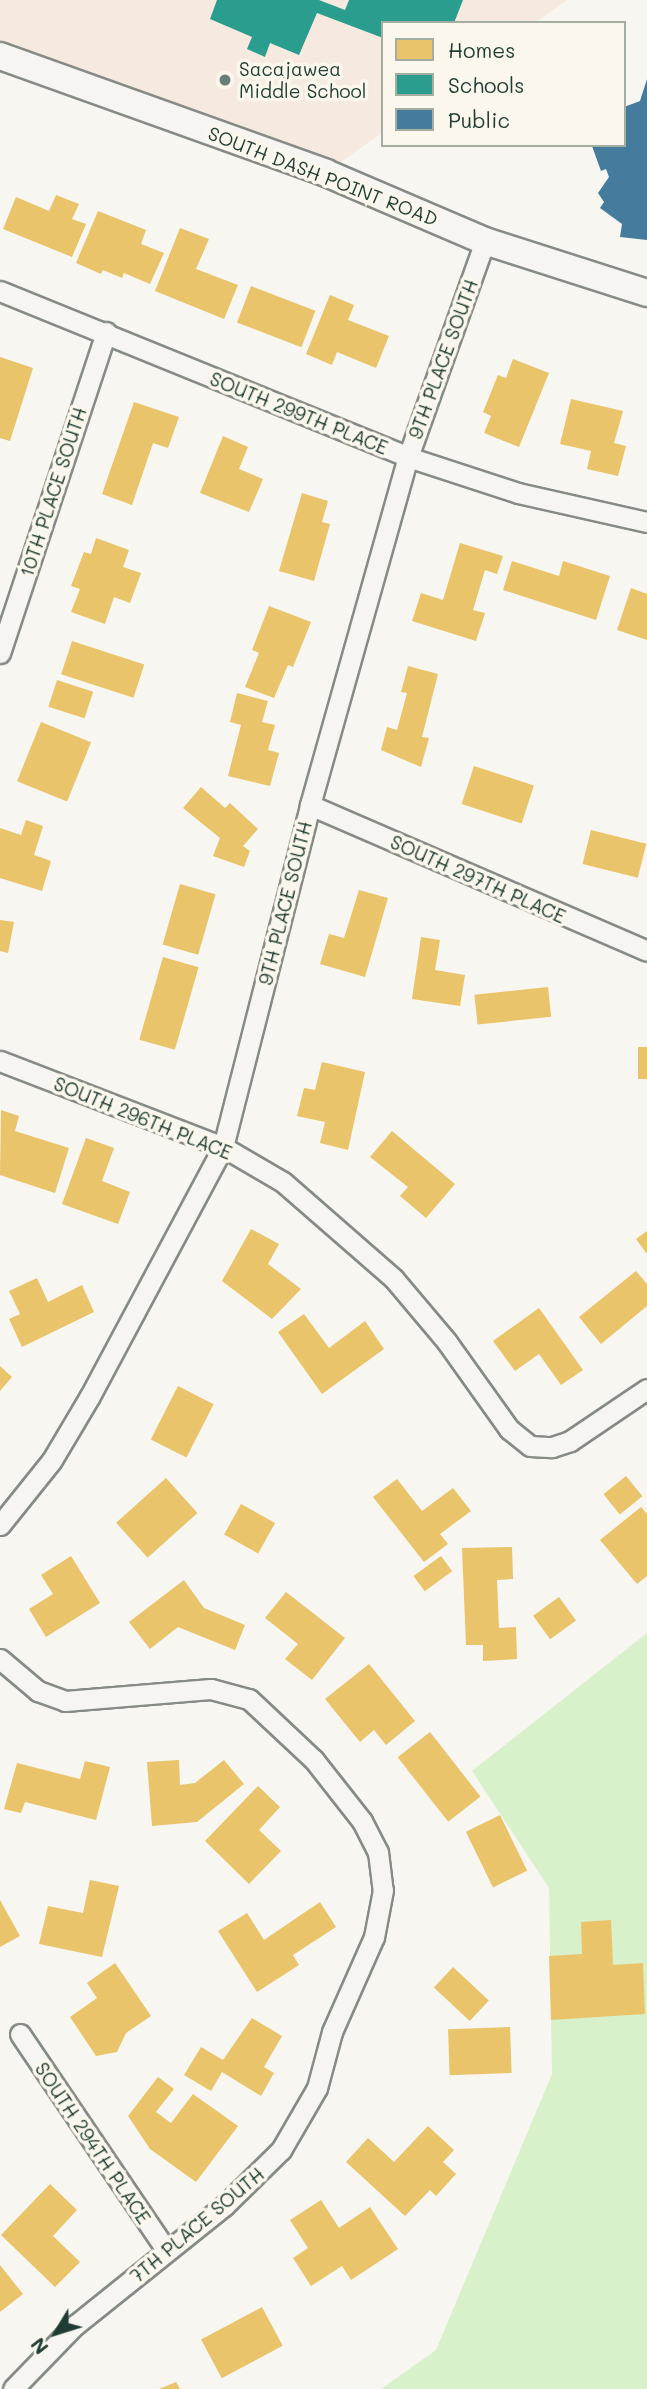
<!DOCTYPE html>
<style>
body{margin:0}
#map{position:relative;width:647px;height:2389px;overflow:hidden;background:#f8f6f0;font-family:Mali,sans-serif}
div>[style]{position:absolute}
.built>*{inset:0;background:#f6eae0}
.green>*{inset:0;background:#d8f1cb}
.homes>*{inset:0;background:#e9c46a;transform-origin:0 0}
.schools>*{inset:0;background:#2a9d8f}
.public>*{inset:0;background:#457b9d}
.roads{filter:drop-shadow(2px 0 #868b86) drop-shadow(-2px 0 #868b86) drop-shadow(0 2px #868b86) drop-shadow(0 -2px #868b86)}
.minor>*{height:19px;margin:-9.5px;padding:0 9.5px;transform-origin:9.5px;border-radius:9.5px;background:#f6f5f1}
.secondary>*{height:26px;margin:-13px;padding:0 13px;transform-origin:13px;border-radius:13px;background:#f6f5f1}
.dots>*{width:19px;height:19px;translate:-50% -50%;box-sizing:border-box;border:4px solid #fbf7ec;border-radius:50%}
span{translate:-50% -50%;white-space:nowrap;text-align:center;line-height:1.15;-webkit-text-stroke:7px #fbf7ec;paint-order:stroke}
.poi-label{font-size:19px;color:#1f3d34}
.left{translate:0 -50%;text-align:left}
.street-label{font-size:19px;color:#1f3d34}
.legend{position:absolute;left:381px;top:21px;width:245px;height:126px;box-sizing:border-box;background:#fbf7ec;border:2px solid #a3ada2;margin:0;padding:9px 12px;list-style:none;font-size:21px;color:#1f3d34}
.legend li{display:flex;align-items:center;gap:14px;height:35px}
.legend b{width:35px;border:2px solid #a3ada2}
.north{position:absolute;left:21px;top:2298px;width:70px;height:70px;-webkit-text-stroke:5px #fbf7ec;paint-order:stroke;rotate:232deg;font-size:19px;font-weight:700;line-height:28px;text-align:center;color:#1f3d34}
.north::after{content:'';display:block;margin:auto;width:24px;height:32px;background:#1f3d34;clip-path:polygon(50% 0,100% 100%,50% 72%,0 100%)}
</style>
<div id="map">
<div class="built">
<i style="clip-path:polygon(0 0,567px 0,535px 23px,383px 23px,383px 132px,326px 173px,0 56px)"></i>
</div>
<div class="green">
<i style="clip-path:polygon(647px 1633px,647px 2389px,381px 2389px,436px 2350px,552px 2074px,549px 1888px,472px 1771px)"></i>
</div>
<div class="homes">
<i style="clip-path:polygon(56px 195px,79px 204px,72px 219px,86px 224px,72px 257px,3px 229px,16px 197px,49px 211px)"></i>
<i style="clip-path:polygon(98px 211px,146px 230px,141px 244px,164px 253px,150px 284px,124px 273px,122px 278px,103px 270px,101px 274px,76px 263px)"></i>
<i style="clip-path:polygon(180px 228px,209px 239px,196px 269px,238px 285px,224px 319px,155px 291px)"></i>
<i style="left:251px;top:286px;width:69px;height:39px;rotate:21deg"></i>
<i style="clip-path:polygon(330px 295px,354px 305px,348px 320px,389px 336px,376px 368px,337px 352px,332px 365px,306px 354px)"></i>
<i style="clip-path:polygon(0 357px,33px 368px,10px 441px,0 438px)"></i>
<i style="clip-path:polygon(513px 359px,549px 373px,519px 447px,484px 433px,491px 416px,483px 412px,498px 375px,506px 378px)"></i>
<i style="clip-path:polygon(571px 399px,623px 411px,614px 443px,626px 446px,618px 476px,587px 469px,591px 451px,560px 444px)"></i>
<i style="clip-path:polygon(134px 402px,179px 417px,168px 448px,153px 443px,132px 505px,102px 494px)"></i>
<i style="clip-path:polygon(223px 436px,248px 447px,239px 469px,263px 479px,249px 512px,200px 493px)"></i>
<i style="clip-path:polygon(302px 493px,328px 501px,322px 522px,330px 524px,314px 581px,279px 571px)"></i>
<i style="clip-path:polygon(96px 538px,129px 550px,123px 567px,141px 573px,130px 603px,114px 597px,105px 624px,71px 612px,80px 589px,71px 586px,84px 552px,91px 554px)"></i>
<i style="clip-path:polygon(460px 543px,503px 556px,497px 574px,485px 570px,473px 610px,485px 613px,476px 641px,412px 621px,421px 593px,443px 600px)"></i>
<i style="clip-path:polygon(512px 561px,559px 576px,563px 561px,610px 576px,596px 620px,503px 590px)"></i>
<i style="clip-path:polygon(631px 588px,647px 594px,647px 640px,617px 630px)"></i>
<i style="clip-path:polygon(269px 606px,311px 622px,293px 667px,288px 665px,274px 698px,245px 687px,259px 653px,252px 650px)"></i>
<i style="left:72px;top:641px;width:76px;height:35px;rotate:18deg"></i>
<i style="clip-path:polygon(408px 666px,438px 674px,422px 737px,429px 738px,421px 767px,381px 750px,387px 727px,397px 730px,407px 693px,401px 692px)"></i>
<i style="left:57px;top:680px;width:38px;height:28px;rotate:18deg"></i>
<i style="clip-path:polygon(237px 693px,268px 701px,262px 722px,275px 725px,268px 750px,279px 753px,270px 786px,228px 776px,241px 725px,230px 722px)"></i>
<i style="left:41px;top:722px;width:54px;height:64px;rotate:22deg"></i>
<i style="left:474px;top:766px;width:63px;height:40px;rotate:18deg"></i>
<i style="clip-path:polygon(201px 787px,225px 808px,230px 803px,258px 829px,243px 846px,250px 851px,244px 867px,213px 856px,220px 838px,183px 808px)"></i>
<i style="clip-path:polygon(26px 820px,43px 826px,34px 855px,51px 861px,42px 891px,0 878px,0 828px,21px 835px)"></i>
<i style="left:591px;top:830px;width:57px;height:35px;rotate:14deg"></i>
<i style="left:180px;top:884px;width:37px;height:63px;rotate:16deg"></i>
<i style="clip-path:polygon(359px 890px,388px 898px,365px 977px,320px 964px,329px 934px,344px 938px)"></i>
<i style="clip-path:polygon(0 920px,14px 922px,8px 953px,0 951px)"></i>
<i style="clip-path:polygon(421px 937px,440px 940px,435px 970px,465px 975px,460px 1006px,412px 999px)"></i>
<i style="left:163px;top:957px;width:37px;height:86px;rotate:16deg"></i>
<i style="left:548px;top:987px;width:30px;height:74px;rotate:84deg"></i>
<i style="left:638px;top:1047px;width:9px;height:32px"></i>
<i style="clip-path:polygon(322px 1062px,365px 1072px,348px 1150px,320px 1143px,325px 1122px,297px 1116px,304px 1088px,315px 1090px)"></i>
<i style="clip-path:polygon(1px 1110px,19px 1116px,15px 1131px,69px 1148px,55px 1193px,0 1175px)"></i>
<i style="clip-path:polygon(392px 1131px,455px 1184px,426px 1218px,400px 1196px,408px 1187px,370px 1157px)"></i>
<i style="clip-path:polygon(86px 1138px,114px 1148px,102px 1181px,130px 1192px,118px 1224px,62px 1204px)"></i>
<i style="clip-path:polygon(251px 1229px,279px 1244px,268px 1264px,301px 1289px,272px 1319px,222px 1281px)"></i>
<i style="clip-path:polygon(647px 1231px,647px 1254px,636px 1239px)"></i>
<i style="clip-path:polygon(636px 1271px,647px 1284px,647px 1306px,601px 1344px,579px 1317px)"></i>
<i style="clip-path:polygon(37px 1278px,48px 1302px,82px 1285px,94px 1312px,22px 1347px,9px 1319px,20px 1314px,9px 1291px)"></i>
<i style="clip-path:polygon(539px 1308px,583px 1370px,561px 1385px,539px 1354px,515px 1371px,493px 1341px)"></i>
<i style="clip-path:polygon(304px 1314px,329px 1348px,365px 1321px,384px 1349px,322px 1394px,278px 1332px)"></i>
<i style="clip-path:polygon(0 1366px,12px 1377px,0 1391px)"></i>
<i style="left:178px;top:1386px;width:40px;height:60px;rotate:27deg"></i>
<i style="left:626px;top:1476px;width:26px;height:29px;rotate:51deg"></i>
<i style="left:166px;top:1478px;width:47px;height:67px;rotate:48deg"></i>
<i style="clip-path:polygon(397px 1479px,422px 1511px,453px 1488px,471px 1511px,440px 1534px,448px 1544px,424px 1562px,373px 1497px)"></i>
<i style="left:241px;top:1504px;width:39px;height:35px;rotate:29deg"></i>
<i style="clip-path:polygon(641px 1507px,647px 1514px,647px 1576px,637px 1584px,600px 1540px)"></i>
<i style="clip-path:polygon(512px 1547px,513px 1579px,497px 1580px,499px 1628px,516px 1627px,517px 1659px,483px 1661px,483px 1645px,466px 1645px,462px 1548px)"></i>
<i style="clip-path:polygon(71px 1556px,100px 1603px,46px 1637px,29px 1609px,53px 1594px,41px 1575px)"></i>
<i style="left:441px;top:1556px;width:19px;height:34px;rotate:54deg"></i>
<i style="clip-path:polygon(184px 1580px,204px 1608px,245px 1625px,235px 1650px,178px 1627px,150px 1649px,129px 1622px)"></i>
<i style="clip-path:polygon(286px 1592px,345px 1638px,312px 1680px,285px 1659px,298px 1644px,265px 1618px)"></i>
<i style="left:559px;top:1597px;width:29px;height:32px;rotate:54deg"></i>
<i style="clip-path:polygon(369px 1664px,415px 1721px,386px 1745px,374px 1730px,360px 1742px,325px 1699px)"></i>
<i style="left:430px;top:1732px;width:82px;height:41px;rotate:52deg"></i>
<i style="clip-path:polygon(179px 1760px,180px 1785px,195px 1783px,224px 1760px,244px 1784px,197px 1822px,152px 1826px,147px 1762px)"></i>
<i style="clip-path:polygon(85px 1761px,110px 1767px,96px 1820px,25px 1802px,21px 1813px,4px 1809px,17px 1763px,80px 1779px)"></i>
<i style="clip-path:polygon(258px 1786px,280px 1807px,259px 1830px,281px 1851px,249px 1884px,205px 1841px)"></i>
<i style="left:500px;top:1815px;width:62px;height:38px;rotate:64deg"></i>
<i style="clip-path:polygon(90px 1880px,119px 1886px,102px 1957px,39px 1944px,48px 1906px,83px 1913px)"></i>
<i style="clip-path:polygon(0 1900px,20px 1936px,0 1947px)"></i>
<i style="clip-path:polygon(320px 1902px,336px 1927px,293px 1955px,299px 1965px,257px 1992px,218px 1931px,247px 1913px,264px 1940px)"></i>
<i style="clip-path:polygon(611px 1920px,613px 1965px,643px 1963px,645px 2014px,551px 2020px,549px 1956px,582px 1954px,581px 1922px)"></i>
<i style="clip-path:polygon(115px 1963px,151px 2016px,126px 2033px,117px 2052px,96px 2056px,70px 2017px,97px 1998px,87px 1983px)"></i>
<i style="left:453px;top:1967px;width:49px;height:28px;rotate:43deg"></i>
<i style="clip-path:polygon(252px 2018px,282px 2036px,264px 2067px,274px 2073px,261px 2096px,222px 2072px,211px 2091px,184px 2075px,201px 2047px,223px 2060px)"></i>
<i style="left:510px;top:2027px;width:46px;height:62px;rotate:88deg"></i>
<i style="clip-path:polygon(158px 2077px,174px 2089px,156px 2112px,171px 2123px,193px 2094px,238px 2126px,196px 2182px,150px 2149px,128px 2116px)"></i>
<i style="clip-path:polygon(428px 2126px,454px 2150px,443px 2162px,456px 2174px,436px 2196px,430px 2190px,405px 2216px,346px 2162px,368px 2138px,394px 2162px)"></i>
<i style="clip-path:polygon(50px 2184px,77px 2210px,53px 2236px,80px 2262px,55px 2287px,1px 2235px)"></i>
<i style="clip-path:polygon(321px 2200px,339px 2228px,370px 2207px,398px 2249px,351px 2280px,342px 2266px,311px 2286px,293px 2258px,308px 2248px,290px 2220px)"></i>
<i style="clip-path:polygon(0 2265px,23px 2294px,0 2312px)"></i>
<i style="left:262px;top:2307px;width:44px;height:69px;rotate:62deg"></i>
<i style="clip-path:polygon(176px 2382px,180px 2389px,159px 2389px)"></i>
</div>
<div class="schools">
<i style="clip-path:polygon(217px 0,319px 0,345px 10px,349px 0,463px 0,454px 23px,383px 23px,383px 38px,317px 13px,299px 55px,270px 43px,265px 57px,247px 49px,252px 37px,210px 19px)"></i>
</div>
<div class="public">
<i style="clip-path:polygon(647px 79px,647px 240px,620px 237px,622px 224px,600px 208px,604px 202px,598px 193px,609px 177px,606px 169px,601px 171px,592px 146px,624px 145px,624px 107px,640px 101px)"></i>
</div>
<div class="roads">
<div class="minor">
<i style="left:0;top:291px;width:440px;rotate:22.1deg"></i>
<i style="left:408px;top:457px;width:116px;rotate:18.1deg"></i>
<i style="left:518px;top:493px;width:132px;rotate:12.7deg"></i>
<i style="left:0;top:653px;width:338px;rotate:-71.7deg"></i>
<i style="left:310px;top:805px;width:367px;rotate:23.4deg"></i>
<i style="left:0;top:1061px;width:239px;rotate:21.1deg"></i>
<i style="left:223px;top:1147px;width:69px;rotate:30.3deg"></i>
<i style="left:283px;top:1182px;width:147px;rotate:41.1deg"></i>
<i style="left:394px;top:1279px;width:82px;rotate:49.9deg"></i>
<i style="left:447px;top:1342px;width:107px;rotate:54.5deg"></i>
<i style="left:509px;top:1429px;width:27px;rotate:39deg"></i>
<i style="left:530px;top:1446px;width:22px;rotate:3deg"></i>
<i style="left:552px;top:1447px;width:19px;rotate:-18deg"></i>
<i style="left:570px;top:1441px;width:93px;rotate:-34deg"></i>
<i style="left:0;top:1525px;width:83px;rotate:-51.3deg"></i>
<i style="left:52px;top:1460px;width:74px;rotate:-59.3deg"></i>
<i style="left:90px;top:1396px;width:282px;rotate:-61.9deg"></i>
<i style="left:223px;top:1147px;width:353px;rotate:-75.7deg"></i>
<i style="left:310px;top:805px;width:362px;rotate:-74.3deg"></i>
<i style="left:408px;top:457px;width:229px;rotate:-70.4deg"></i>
<i style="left:0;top:1659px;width:50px;rotate:40.1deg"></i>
<i style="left:38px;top:1691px;width:29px;rotate:20deg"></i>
<i style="left:65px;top:1701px;width:146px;rotate:-4.7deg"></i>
<i style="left:211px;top:1689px;width:39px;rotate:15deg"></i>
<i style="left:249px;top:1699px;width:89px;rotate:43.2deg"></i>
<i style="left:314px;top:1760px;width:78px;rotate:51.8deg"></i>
<i style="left:362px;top:1821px;width:35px;rotate:63deg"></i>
<i style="left:378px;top:1852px;width:38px;rotate:83deg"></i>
<i style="left:383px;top:1890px;width:48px;rotate:100.8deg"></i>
<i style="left:374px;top:1937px;width:104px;rotate:113.9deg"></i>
<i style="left:332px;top:2032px;width:58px;rotate:105deg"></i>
<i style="left:317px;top:2088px;width:72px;rotate:120.1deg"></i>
<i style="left:281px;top:2150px;width:78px;rotate:135.5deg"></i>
<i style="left:225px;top:2205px;width:192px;rotate:141.3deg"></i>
<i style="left:75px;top:2325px;width:89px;rotate:134.1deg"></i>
<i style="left:20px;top:2034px;width:262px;rotate:55.9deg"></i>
</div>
<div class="secondary">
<i style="left:0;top:56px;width:346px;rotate:19.7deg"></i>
<i style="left:326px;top:173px;width:173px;rotate:23.2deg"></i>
<i style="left:485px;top:241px;width:170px;rotate:17.8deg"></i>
</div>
</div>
<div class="dots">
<i style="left:225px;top:80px;background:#6b7e76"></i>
</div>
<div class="poi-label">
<span class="left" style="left:239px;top:80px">Sacajawea<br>Middle School</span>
</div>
<div class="street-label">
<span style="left:323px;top:176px;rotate:21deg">SOUTH DASH POINT ROAD</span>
<span style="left:443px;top:359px;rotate:-70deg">9TH PLACE SOUTH</span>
<span style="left:299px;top:413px;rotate:22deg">SOUTH 299TH PLACE</span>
<span style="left:53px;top:492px;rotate:-72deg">10TH PLACE SOUTH</span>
<span style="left:478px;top:879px;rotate:24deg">SOUTH 297TH PLACE</span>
<span style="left:285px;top:903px;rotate:-76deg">9TH PLACE SOUTH</span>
<span style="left:143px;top:1118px;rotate:22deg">SOUTH 296TH PLACE</span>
<span style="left:93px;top:2143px;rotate:56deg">SOUTH 294TH PLACE</span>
<span style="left:197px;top:2225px;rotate:-40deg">7TH PLACE SOUTH</span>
</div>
<ul class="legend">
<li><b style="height:19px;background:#e9c46a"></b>Homes</li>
<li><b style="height:19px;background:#2a9d8f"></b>Schools</li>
<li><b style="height:19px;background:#457b9d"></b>Public</li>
</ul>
<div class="north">N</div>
</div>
